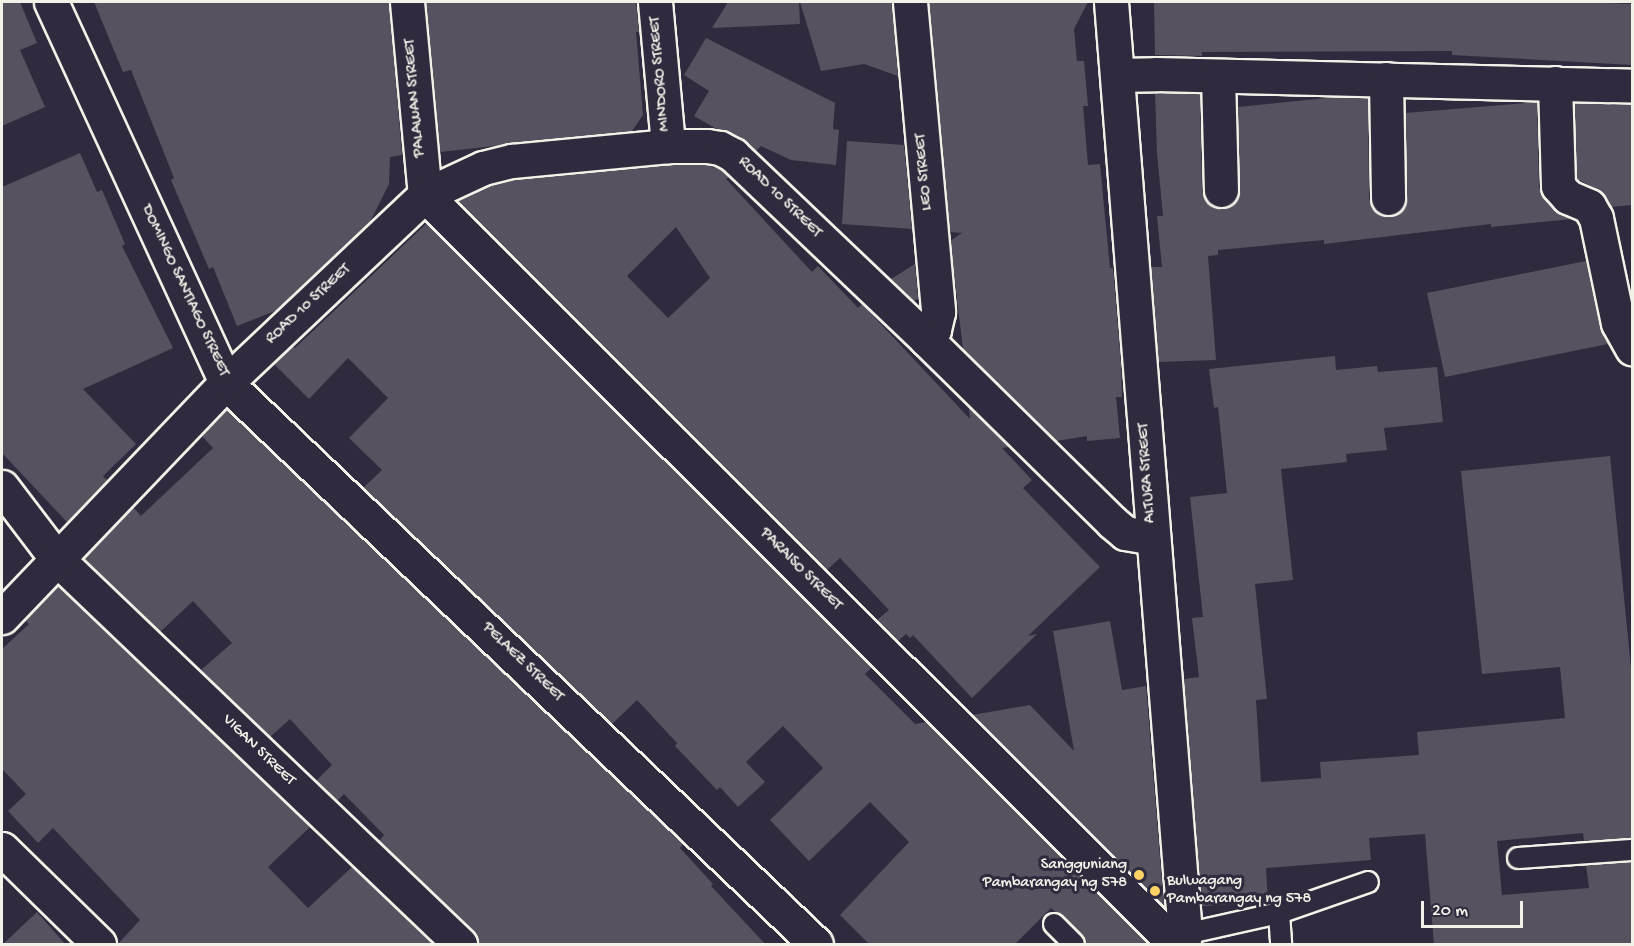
<!DOCTYPE html>
<style>
body{margin:0}
#map{position:relative;width:1634px;height:946px;overflow:hidden;background:#2f2a3d;font-family:"Gochi Hand",sans-serif}
div>[style]{position:absolute}
.building>*{inset:0;background:#56525f}
.roads{filter:drop-shadow(2px 0 #f4f1e8) drop-shadow(-2px 0 #f4f1e8) drop-shadow(0 2px #f4f1e8) drop-shadow(0 -2px #f4f1e8)}
.lane>*{height:20px;margin:-10px;padding:0 10px;transform-origin:10px;border-radius:10px;background:#2f2a3d}
.street>*{height:33px;margin:-16.5px;padding:0 16.5px;transform-origin:16.5px;border-radius:16.5px;background:#2f2a3d}
.secondary>*{height:33px;margin:-16.5px;padding:0 16.5px;transform-origin:16.5px;border-radius:16.5px;background:#2f2a3d}
.dots>*{width:16px;height:16px;translate:-50% -50%;box-sizing:border-box;border:3px solid #2f2a3d;border-radius:50%}
span{translate:-50% -50%;white-space:nowrap;text-align:center;line-height:1.15;-webkit-text-stroke:6px #2f2a3d;paint-order:stroke}
.street-label{font-size:16px;color:#f4f1e8}
.poi-label{font-size:16px;color:#f4f1e8}
.right{translate:-100% -50%;text-align:right}
.left{translate:0 -50%;text-align:left}
.frame{position:absolute;inset:0;border:3px solid #f4f1e8;pointer-events:none}
.scale{position:absolute;left:1421px;top:901px;width:102px;height:27px;box-sizing:border-box;border:3px solid #f4f1e8;border-top:0;padding-left:8px;font-size:18px;line-height:21px;white-space:nowrap;color:#f4f1e8;-webkit-text-stroke:4px #2f2a3d;paint-order:stroke}
</style>
<div id="map">
<div class="building">
<i style="clip-path:polygon(2px 2px,20px 2px,37px 43px,20px 50px,45px 107px,2px 126px)"></i>
<i style="clip-path:polygon(94px 2px,389px 2px,402px 155px,390px 157px,389px 184px,371px 220px,275px 311px,237px 326px,213px 267px,209px 269px,171px 180px,174px 178px,131px 70px,123px 72px)"></i>
<i style="clip-path:polygon(426px 2px,636px 2px,639px 32px,636px 32px,643px 115px,632px 131px,440px 152px)"></i>
<i style="clip-path:polygon(728px 2px,799px 2px,800px 24px,712px 28px)"></i>
<i style="clip-path:polygon(800px 2px,892px 2px,898px 76px,864px 64px,821px 71px)"></i>
<i style="clip-path:polygon(929px 2px,1088px 2px,1074px 29px,1077px 61px,1084px 61px,1088px 106px,1083px 106px,1088px 165px,1100px 164px,1110px 268px,1113px 268px,1121px 364px,1122px 397px,1116px 397px,1120px 438px,1087px 441px,1087px 436px,1056px 441px,963px 349px,950px 241px,962px 233px,950px 232px)"></i>
<i style="clip-path:polygon(1154px 2px,1579px 2px,1632px 4px,1632px 65px,1452px 55px,1452px 51px,1202px 52px,1202px 56px,1155px 55px)"></i>
<i style="clip-path:polygon(706px 38px,835px 103px,833px 129px,839px 130px,836px 165px,791px 160px,761px 146px,756px 151px,742px 138px,715px 128px,694px 116px,709px 91px,684px 75px)"></i>
<i style="clip-path:polygon(1155px 93px,1200px 94px,1202px 191px,1205px 199px,1212px 206px,1221px 209px,1231px 206px,1237px 199px,1240px 190px,1238px 107px,1336px 97px,1368px 98px,1369px 199px,1372px 208px,1378px 214px,1388px 217px,1398px 214px,1405px 207px,1407px 198px,1405px 113px,1537px 102px,1539px 187px,1544px 199px,1554px 210px,1572px 219px,1491px 227px,1491px 224px,1324px 244px,1324px 240px,1218px 250px,1218px 255px,1208px 256px,1216px 360px,1158px 362px,1151px 267px,1162px 267px,1157px 216px,1163px 216px,1157px 153px)"></i>
<i style="clip-path:polygon(1574px 103px,1632px 105px,1632px 205px,1611px 207px,1597px 189px,1577px 179px)"></i>
<i style="clip-path:polygon(847px 141px,904px 145px,912px 229px,842px 224px)"></i>
<i style="clip-path:polygon(80px 153px,97px 192px,102px 190px,125px 244px,122px 246px,173px 348px,83px 389px,136px 444px,103px 476px,107px 480px,67px 522px,2px 453px,2px 187px)"></i>
<i style="clip-path:polygon(evenodd,669px 165px,706px 165px,722px 170px,729px 177px,726px 179px,812px 272px,818px 266px,858px 308px,862px 304px,970px 419px,969px 408px,1009px 447px,1002px 448px,1032px 480px,1023px 488px,1100px 567px,1028px 636px,1037px 634px,972px 698px,913px 635px,910px 638px,906px 634px,898px 641px,877px 620px,889px 610px,840px 558px,827px 570px,457px 201px,489px 186px,515px 180px,669px 165px,676px 227px,710px 278px,668px 318px,627px 276px,676px 227px)"></i>
<i style="clip-path:polygon(427px 223px,872px 667px,865px 674px,915px 724px,926px 722px,1149px 945px,1086px 945px,1082px 936px,1051px 908px,1014px 945px,870px 945px,840px 915px,909px 842px,870px 802px,809px 861px,770px 820px,823px 768px,783px 726px,746px 762px,765px 782px,738px 807px,720px 787px,717px 790px,675px 746px,677px 743px,637px 700px,612px 724px,363px 488px,382px 470px,349px 438px,388px 398px,348px 358px,309px 399px,274px 364px,292px 346px,295px 348px)"></i>
<i style="clip-path:polygon(1586px 261px,1600px 327px,1608px 344px,1445px 377px,1427px 293px)"></i>
<i style="clip-path:polygon(915px 264px,918px 299px,914px 301px,891px 279px)"></i>
<i style="clip-path:polygon(1335px 356px,1336px 370px,1377px 366px,1378px 372px,1437px 367px,1443px 422px,1384px 428px,1387px 450px,1346px 454px,1347px 462px,1281px 469px,1293px 580px,1255px 584px,1267px 699px,1256px 700px,1261px 782px,1321px 778px,1320px 762px,1419px 755px,1417px 732px,1565px 718px,1560px 667px,1482px 674px,1461px 471px,1610px 456px,1632px 678px,1632px 838px,1584px 841px,1583px 833px,1497px 841px,1502px 895px,1589px 888px,1586px 865px,1632px 862px,1632px 945px,1434px 945px,1425px 834px,1369px 838px,1371px 860px,1266px 868px,1268px 903px,1202px 906px,1184px 679px,1199px 677px,1192px 618px,1203px 617px,1190px 497px,1227px 493px,1218px 407px,1214px 408px,1209px 369px)"></i>
<i style="clip-path:polygon(225px 411px,229px 411px,679px 839px,683px 844px,680px 848px,713px 884px,711px 886px,766px 945px,478px 945px,473px 930px,379px 841px,384px 835px,344px 794px,337px 801px,316px 781px,332px 765px,290px 719px,270px 737px,201px 670px,232px 643px,193px 601px,160px 632px,84px 559px,133px 507px,141px 516px,213px 448px,202px 436px)"></i>
<i style="clip-path:polygon(58px 586px,310px 827px,268px 867px,308px 908px,352px 867px,433px 945px,117px 945px,140px 920px,53px 828px,38px 843px,8px 811px,26px 794px,2px 769px,2px 649px,29px 624px,25px 620px)"></i>
<i style="clip-path:polygon(1110px 621px,1122px 690px,1146px 686px,1164px 907px,972px 715px,1030px 705px,1074px 751px,1053px 631px)"></i>
<i style="clip-path:polygon(37px 912px,66px 945px,2px 945px)"></i>
</div>
<div class="roads">
<div class="lane">
<i style="left:1518px;top:858px;width:114px;rotate:-4deg"></i>
<i style="left:1279px;top:913px;width:31px;rotate:86deg"></i>
<i style="left:1054px;top:924px;width:28px;rotate:45deg"></i>
<i style="left:1185px;top:934px;width:96px;rotate:-12.6deg"></i>
<i style="left:1279px;top:913px;width:94px;rotate:-19.2deg"></i>
</div>
<div class="street">
<i style="left:51px;top:2px;width:419px;rotate:65.3deg"></i>
<i style="left:226px;top:383px;width:814px;rotate:43.56deg"></i>
<i style="left:407px;top:2px;width:194px;rotate:84.7deg"></i>
<i style="left:655px;top:2px;width:145px;rotate:84.8deg"></i>
<i style="left:910px;top:2px;width:311px;rotate:84.8deg"></i>
<i style="left:938px;top:312px;width:18px;rotate:103deg"></i>
<i style="left:934px;top:330px;width:12px;rotate:132deg"></i>
<i style="left:1117px;top:75px;width:39px;rotate:-1deg"></i>
<i style="left:1156px;top:74px;width:476px;rotate:1.4deg"></i>
<i style="left:1218px;top:76px;width:114px;rotate:88.5deg"></i>
<i style="left:1386px;top:79px;width:119px;rotate:89deg"></i>
<i style="left:1555px;top:83px;width:103px;rotate:88.3deg"></i>
<i style="left:1558px;top:186px;width:15px;rotate:48deg"></i>
<i style="left:1568px;top:197px;width:23px;rotate:23deg"></i>
<i style="left:1589px;top:206px;width:14px;rotate:60deg"></i>
<i style="left:1596px;top:218px;width:107px;rotate:78.2deg"></i>
<i style="left:1618px;top:323px;width:29px;rotate:61deg"></i>
<i style="left:425px;top:195px;width:1060px;rotate:44.96deg"></i>
<i style="left:2px;top:487px;width:89px;rotate:52.7deg"></i>
<i style="left:56px;top:558px;width:559px;rotate:43.69deg"></i>
<i style="left:2px;top:617px;width:324px;rotate:-46.3deg"></i>
<i style="left:226px;top:383px;width:274px;rotate:-43.4deg"></i>
<i style="left:425px;top:195px;width:64px;rotate:-25deg"></i>
<i style="left:483px;top:168px;width:30px;rotate:-14deg"></i>
<i style="left:512px;top:161px;width:157px;rotate:-5.5deg"></i>
<i style="left:668px;top:146px;width:39px"></i>
<i style="left:707px;top:146px;width:13px;rotate:9deg"></i>
<i style="left:720px;top:148px;width:15px;rotate:28deg"></i>
<i style="left:733px;top:155px;width:267px;rotate:43.6deg"></i>
<i style="left:926px;top:339px;width:261px;rotate:44.5deg"></i>
<i style="left:1112px;top:522px;width:17px;rotate:40deg"></i>
<i style="left:1125px;top:533px;width:28px;rotate:10deg"></i>
<i style="left:2px;top:849px;width:136px;rotate:44.4deg"></i>
</div>
<div class="secondary">
<i style="left:1111px;top:2px;width:935px;rotate:85.46deg"></i>
<i style="left:1185px;top:934px;width:10px;rotate:101deg"></i>
</div>
</div>
<div class="dots">
<i style="left:1139px;top:875px;background:#ffd166"></i>
<i style="left:1155px;top:891px;background:#ffd166"></i>
</div>
<div class="street-label">
<span style="left:661px;top:74px;rotate:-95deg">MINDORO STREET</span>
<span style="left:416px;top:98px;rotate:-95deg">PALAWAN STREET</span>
<span style="left:925px;top:172px;rotate:-95deg">LEO STREET</span>
<span style="left:779px;top:198px;rotate:44deg">ROAD 10 STREET</span>
<span style="left:184px;top:291px;rotate:65deg">DOMINGO SANTIAGO STREET</span>
<span style="left:309px;top:305px;rotate:-43deg">ROAD 10 STREET</span>
<span style="left:1148px;top:473px;rotate:-94deg">ALTURA STREET</span>
<span style="left:800px;top:570px;rotate:45deg">PARAISO STREET</span>
<span style="left:522px;top:663px;rotate:44deg">PELAEZ STREET</span>
<span style="left:258px;top:751px;rotate:44deg">VIGAN STREET</span>
</div>
<div class="poi-label">
<span class="right" style="left:1127px;top:875px">Sangguniang<br>Pambarangay ng 578</span>
<span class="left" style="left:1167px;top:891px">Bulwagang<br>Pambarangay ng 578</span>
</div>
<div class="frame"></div>
<div class="scale">20 m</div>
</div>
